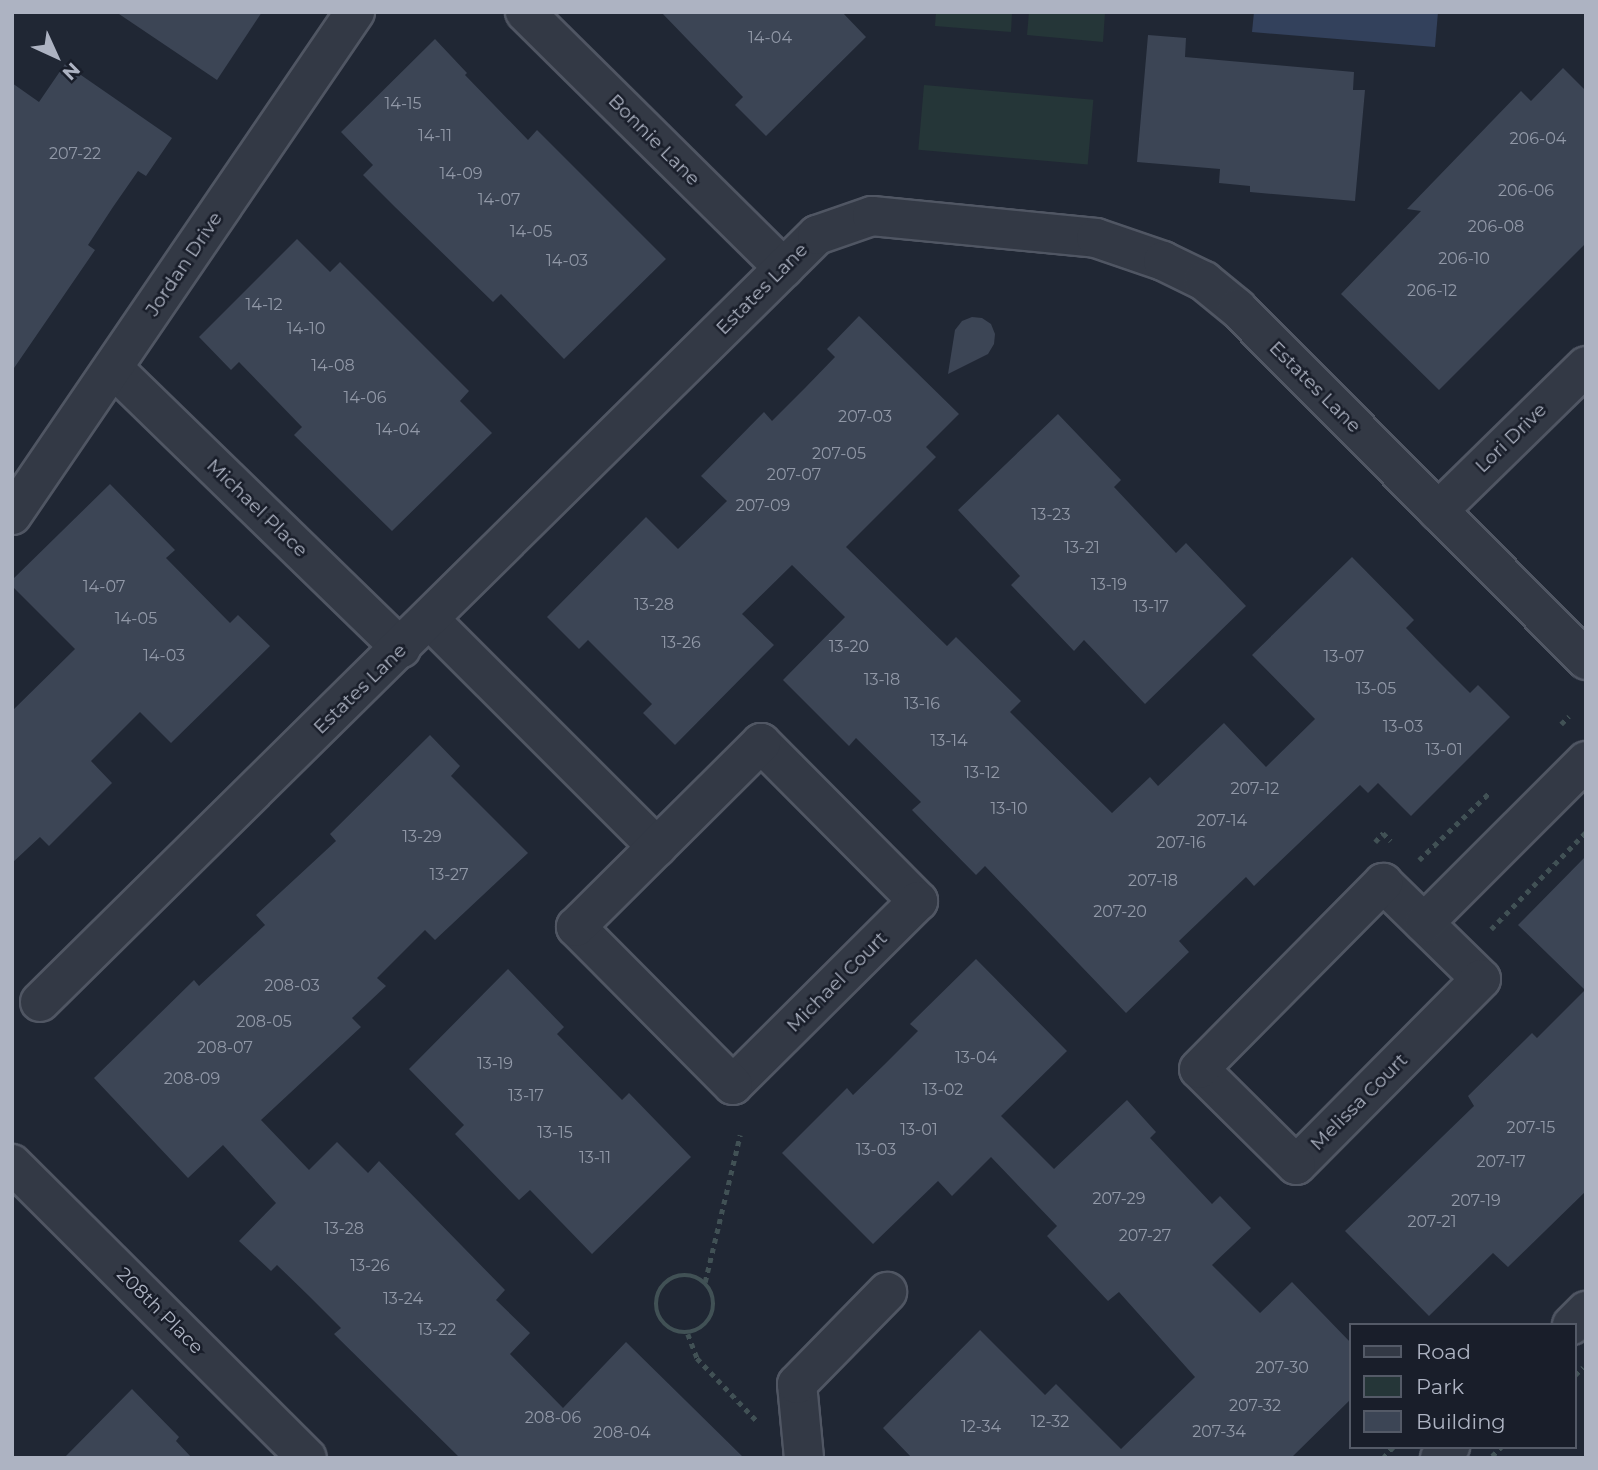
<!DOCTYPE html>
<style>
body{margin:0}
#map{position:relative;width:1598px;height:1470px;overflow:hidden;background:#202734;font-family:Montserrat,sans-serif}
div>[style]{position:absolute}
.green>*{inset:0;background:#253638;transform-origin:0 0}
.water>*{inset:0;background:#33415c}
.building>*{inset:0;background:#3c4555}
.path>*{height:4.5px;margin-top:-2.25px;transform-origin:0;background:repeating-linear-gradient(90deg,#415155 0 5px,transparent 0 10px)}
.path>.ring{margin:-2.25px;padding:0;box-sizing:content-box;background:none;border:4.5px solid #415155;border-radius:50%}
.roads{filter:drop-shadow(2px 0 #505663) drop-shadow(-2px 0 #505663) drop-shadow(0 2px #505663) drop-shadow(0 -2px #505663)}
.street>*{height:38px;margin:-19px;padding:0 19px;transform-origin:19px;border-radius:19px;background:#333945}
span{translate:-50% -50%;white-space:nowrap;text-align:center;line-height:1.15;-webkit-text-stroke:5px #191e2a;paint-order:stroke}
.number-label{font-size:16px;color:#9198a7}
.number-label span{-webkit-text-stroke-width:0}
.street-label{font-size:19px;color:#adb3c2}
.frame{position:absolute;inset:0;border:14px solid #adb3c2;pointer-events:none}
.legend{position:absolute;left:1349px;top:1323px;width:228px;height:126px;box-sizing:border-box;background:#191e2a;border:2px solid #545a67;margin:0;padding:9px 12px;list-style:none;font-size:21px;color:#adb3c2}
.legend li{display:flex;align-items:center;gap:14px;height:35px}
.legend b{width:35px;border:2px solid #545a67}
.north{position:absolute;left:21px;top:21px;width:70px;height:70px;-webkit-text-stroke:5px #191e2a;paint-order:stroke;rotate:135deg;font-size:19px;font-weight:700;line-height:28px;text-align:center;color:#adb3c2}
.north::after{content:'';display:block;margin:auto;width:24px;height:32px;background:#adb3c2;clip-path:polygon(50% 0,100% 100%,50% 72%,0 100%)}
</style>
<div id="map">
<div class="green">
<i style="clip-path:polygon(936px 12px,1012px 12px,1011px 32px,935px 26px)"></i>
<i style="clip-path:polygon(1029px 12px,1105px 12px,1103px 42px,1027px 35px)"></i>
<i style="left:924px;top:85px;width:170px;height:65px;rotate:5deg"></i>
</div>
<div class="water">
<i style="clip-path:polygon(1254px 12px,1438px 12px,1435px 47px,1252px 32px)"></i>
</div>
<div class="building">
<i style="clip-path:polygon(116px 12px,262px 12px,217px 80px)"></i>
<i style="clip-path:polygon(661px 12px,842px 12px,866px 37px,766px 136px,735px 105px,743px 97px)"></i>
<i style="clip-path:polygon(1148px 35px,1186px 38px,1185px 57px,1354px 72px,1353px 90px,1365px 90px,1355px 201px,1250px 192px,1250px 186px,1219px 183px,1220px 169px,1137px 162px)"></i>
<i style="clip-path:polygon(435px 39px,467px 73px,465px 75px,528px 140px,537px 130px,666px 259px,564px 359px,501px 294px,493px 302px,395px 207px,363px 175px,373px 165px,341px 132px)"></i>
<i style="clip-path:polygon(65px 64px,172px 138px,146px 176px,138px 171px,113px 207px,88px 245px,95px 250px,12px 371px,12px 83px,39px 102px)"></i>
<i style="clip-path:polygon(1563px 68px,1586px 91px,1586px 243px,1439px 390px,1341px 294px,1421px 211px,1407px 209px,1521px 91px,1531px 101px)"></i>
<i style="clip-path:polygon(297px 239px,330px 272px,340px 262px,469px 391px,460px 401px,492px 433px,392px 531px,294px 435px,302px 427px,271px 395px,239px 362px,231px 370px,199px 337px)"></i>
<i style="clip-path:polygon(859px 316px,959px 414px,926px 447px,936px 457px,846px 547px,947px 646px,956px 637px,1021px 701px,1010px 712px,1112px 813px,1150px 777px,1158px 786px,1224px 723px,1266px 767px,1315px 719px,1252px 655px,1352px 557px,1414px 620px,1406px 628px,1437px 660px,1470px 693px,1478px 685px,1510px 717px,1411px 816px,1378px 783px,1368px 793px,1360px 785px,1254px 886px,1246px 877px,1179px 941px,1189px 952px,1126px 1013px,985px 866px,976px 875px,912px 810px,921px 802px,856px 738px,849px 746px,783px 680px,845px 617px,792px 565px,742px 614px,774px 645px,675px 745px,643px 713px,652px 704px,588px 640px,579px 649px,547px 617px,646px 517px,678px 549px,727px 501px,701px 476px,764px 412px,772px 421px,805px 388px,835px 357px,827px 349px)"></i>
<i style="clip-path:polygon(972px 317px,982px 318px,991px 324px,995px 334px,994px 344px,988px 354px,948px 374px,955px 330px,962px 321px)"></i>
<i style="clip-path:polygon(1058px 414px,1121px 480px,1114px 487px,1176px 553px,1186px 543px,1246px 606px,1145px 704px,1084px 640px,1074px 651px,1011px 585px,1020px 576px,958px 510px)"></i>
<i style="clip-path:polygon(110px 484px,175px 550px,166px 558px,230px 623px,238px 615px,270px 646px,171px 743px,140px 712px,91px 761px,112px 783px,49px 846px,40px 837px,12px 863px,12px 711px,75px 649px,12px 586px,12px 580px)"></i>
<i style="clip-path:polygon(430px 735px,460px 766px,451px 776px,528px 853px,435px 940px,425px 930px,377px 978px,386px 986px,352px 1018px,361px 1027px,261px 1120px,309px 1170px,337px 1142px,368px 1173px,379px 1161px,505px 1290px,496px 1300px,530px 1333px,510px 1354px,563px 1408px,626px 1342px,744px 1458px,460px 1458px,334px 1334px,341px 1328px,309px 1296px,277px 1265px,271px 1271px,239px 1241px,276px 1203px,223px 1145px,188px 1178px,94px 1078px,194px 980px,199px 986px,265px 925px,256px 915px,336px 841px,330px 834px)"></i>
<i style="clip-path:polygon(1586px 856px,1586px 1191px,1508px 1267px,1493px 1253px,1429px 1316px,1345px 1231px,1474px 1106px,1468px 1096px,1532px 1033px,1537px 1038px,1585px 990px,1518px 925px)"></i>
<i style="clip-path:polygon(976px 959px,1067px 1051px,1001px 1116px,1054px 1169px,1127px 1100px,1156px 1132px,1150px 1138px,1212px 1204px,1220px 1196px,1251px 1228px,1212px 1265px,1260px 1313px,1292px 1282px,1351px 1343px,1351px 1399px,1291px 1458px,912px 1458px,883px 1428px,980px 1330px,1045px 1395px,1056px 1384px,1121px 1449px,1195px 1377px,1119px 1292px,1108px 1301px,1047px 1236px,1057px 1226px,991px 1157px,952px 1196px,938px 1181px,873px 1244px,782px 1153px,847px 1088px,853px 1095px,885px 1064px,918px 1031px,910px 1024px)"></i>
<i style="clip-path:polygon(508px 969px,564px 1027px,557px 1034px,622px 1100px,629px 1093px,691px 1157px,592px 1254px,530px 1190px,519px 1200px,455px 1134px,464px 1125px,409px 1069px)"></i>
<i style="clip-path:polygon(132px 1389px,179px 1437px,176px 1441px,192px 1458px,64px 1458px)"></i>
</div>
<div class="path">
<i style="left:1561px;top:724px;width:11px;rotate:-45deg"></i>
<i style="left:1375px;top:842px;width:12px;rotate:-48deg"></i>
<i style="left:1383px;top:833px;width:11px;rotate:45deg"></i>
<i style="left:1419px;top:860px;width:97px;rotate:-43.7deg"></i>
<i style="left:1491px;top:929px;width:136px;rotate:-45.6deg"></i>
<i class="ring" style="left:656px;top:1275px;width:53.5px;height:53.5px"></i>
<i style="left:705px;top:1282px;width:151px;rotate:-76.6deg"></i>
<i style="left:688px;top:1334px;width:26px;rotate:69deg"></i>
<i style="left:697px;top:1358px;width:87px;rotate:46.4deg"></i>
<i style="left:1575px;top:1375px;width:11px;rotate:-45deg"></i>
<i style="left:1492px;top:1456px;width:13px;rotate:-45deg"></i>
<i style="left:1383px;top:1458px;width:15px;rotate:-48deg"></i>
</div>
<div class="roads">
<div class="street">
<i style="left:525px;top:12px;width:364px;rotate:44.7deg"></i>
<i style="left:113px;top:368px;width:402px;rotate:44.2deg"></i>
<i style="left:1438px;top:511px;width:207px;rotate:-44.4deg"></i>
<i style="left:12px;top:515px;width:609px;rotate:-55.71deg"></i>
<i style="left:430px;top:620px;width:321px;rotate:45deg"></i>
<i style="left:761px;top:743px;width:223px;rotate:45.2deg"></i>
<i style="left:918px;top:901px;width:261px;rotate:135.2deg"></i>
<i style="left:733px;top:1085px;width:223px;rotate:-134.8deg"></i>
<i style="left:576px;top:927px;width:261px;rotate:-44.8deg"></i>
<i style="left:1383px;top:883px;width:137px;rotate:44.4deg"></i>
<i style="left:1481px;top:979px;width:262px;rotate:134.8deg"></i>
<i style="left:1296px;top:1165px;width:136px;rotate:-135.3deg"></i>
<i style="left:1199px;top:1069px;width:262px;rotate:-45.3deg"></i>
<i style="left:1424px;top:923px;width:229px;rotate:-45deg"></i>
<i style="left:40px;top:1002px;width:1092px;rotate:-44.63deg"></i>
<i style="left:817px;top:235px;width:58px;rotate:-19.1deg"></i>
<i style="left:872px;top:216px;width:225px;rotate:5.6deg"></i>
<i style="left:1096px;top:238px;width:71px;rotate:18.9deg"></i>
<i style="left:1163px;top:261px;width:46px;rotate:26deg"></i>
<i style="left:1204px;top:281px;width:43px;rotate:39.3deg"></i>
<i style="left:1237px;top:308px;width:496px;rotate:45.2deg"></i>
<i style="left:12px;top:1164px;width:416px;rotate:44.9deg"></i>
<i style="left:1572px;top:1325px;width:20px;rotate:-45deg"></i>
<i style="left:804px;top:1458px;width:74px;rotate:-95.4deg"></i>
<i style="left:797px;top:1384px;width:129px;rotate:-45.6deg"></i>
<i style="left:1440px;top:1458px;width:15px;rotate:-48deg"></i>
</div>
</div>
<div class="number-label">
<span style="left:770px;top:38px">14-04</span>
<span style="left:403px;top:104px">14-15</span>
<span style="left:435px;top:136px">14-11</span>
<span style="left:1538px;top:139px">206-04</span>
<span style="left:75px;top:154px">207-22</span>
<span style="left:461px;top:174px">14-09</span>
<span style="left:1526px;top:191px">206-06</span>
<span style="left:499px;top:200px">14-07</span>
<span style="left:1496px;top:227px">206-08</span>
<span style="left:531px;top:232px">14-05</span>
<span style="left:1464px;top:259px">206-10</span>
<span style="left:567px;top:261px">14-03</span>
<span style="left:1432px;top:291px">206-12</span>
<span style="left:264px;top:305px">14-12</span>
<span style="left:306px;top:329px">14-10</span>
<span style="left:333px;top:366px">14-08</span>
<span style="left:365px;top:398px">14-06</span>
<span style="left:865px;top:417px">207-03</span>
<span style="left:398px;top:430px">14-04</span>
<span style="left:839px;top:454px">207-05</span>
<span style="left:794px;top:475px">207-07</span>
<span style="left:763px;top:506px">207-09</span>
<span style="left:1051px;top:515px">13-23</span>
<span style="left:1082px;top:548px">13-21</span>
<span style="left:1109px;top:585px">13-19</span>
<span style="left:104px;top:587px">14-07</span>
<span style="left:654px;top:605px">13-28</span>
<span style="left:1151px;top:607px">13-17</span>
<span style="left:136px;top:619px">14-05</span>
<span style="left:681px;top:643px">13-26</span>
<span style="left:849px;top:647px">13-20</span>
<span style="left:164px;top:656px">14-03</span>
<span style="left:1344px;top:657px">13-07</span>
<span style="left:882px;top:680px">13-18</span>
<span style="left:1376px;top:689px">13-05</span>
<span style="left:922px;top:704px">13-16</span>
<span style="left:1403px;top:727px">13-03</span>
<span style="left:949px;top:741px">13-14</span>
<span style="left:1444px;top:750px">13-01</span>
<span style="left:982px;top:773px">13-12</span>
<span style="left:1255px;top:789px">207-12</span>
<span style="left:1009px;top:809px">13-10</span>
<span style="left:1222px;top:821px">207-14</span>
<span style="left:422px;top:837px">13-29</span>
<span style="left:1181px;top:843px">207-16</span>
<span style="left:449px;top:875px">13-27</span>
<span style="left:1153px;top:881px">207-18</span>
<span style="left:1120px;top:912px">207-20</span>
<span style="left:292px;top:986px">208-03</span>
<span style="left:264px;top:1022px">208-05</span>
<span style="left:225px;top:1048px">208-07</span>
<span style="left:976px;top:1058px">13-04</span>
<span style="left:495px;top:1064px">13-19</span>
<span style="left:192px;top:1079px">208-09</span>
<span style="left:943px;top:1090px">13-02</span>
<span style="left:526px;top:1096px">13-17</span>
<span style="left:1531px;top:1128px">207-15</span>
<span style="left:919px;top:1130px">13-01</span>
<span style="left:555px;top:1133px">13-15</span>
<span style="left:876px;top:1150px">13-03</span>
<span style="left:595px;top:1158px">13-11</span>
<span style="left:1501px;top:1162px">207-17</span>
<span style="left:1119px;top:1199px">207-29</span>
<span style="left:1476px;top:1201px">207-19</span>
<span style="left:1432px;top:1222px">207-21</span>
<span style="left:344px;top:1229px">13-28</span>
<span style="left:1145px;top:1236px">207-27</span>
<span style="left:370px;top:1266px">13-26</span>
<span style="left:403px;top:1299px">13-24</span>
<span style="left:437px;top:1330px">13-22</span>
<span style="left:1282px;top:1368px">207-30</span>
<span style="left:1255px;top:1406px">207-32</span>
<span style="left:553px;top:1418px">208-06</span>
<span style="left:1050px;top:1422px">12-32</span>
<span style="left:981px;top:1427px">12-34</span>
<span style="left:1219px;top:1432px">207-34</span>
<span style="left:622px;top:1433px">208-04</span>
</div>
<div class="street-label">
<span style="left:654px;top:140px;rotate:45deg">Bonnie Lane</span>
<span style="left:184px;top:264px;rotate:-56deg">Jordan Drive</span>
<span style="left:762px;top:289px;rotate:-45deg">Estates Lane</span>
<span style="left:1315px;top:387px;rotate:45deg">Estates Lane</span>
<span style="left:1511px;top:438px;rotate:-44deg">Lori Drive</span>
<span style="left:257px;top:508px;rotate:44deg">Michael Place</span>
<span style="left:360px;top:689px;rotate:-44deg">Estates Lane</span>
<span style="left:837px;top:982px;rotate:-45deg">Michael Court</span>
<span style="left:1359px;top:1102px;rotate:-45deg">Melissa Court</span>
<span style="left:160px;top:1311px;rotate:45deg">208th Place</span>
</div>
<div class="frame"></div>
<ul class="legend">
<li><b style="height:9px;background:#333945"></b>Road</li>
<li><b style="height:19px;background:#253638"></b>Park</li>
<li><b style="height:19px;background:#3c4555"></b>Building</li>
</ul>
<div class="north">N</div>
</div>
